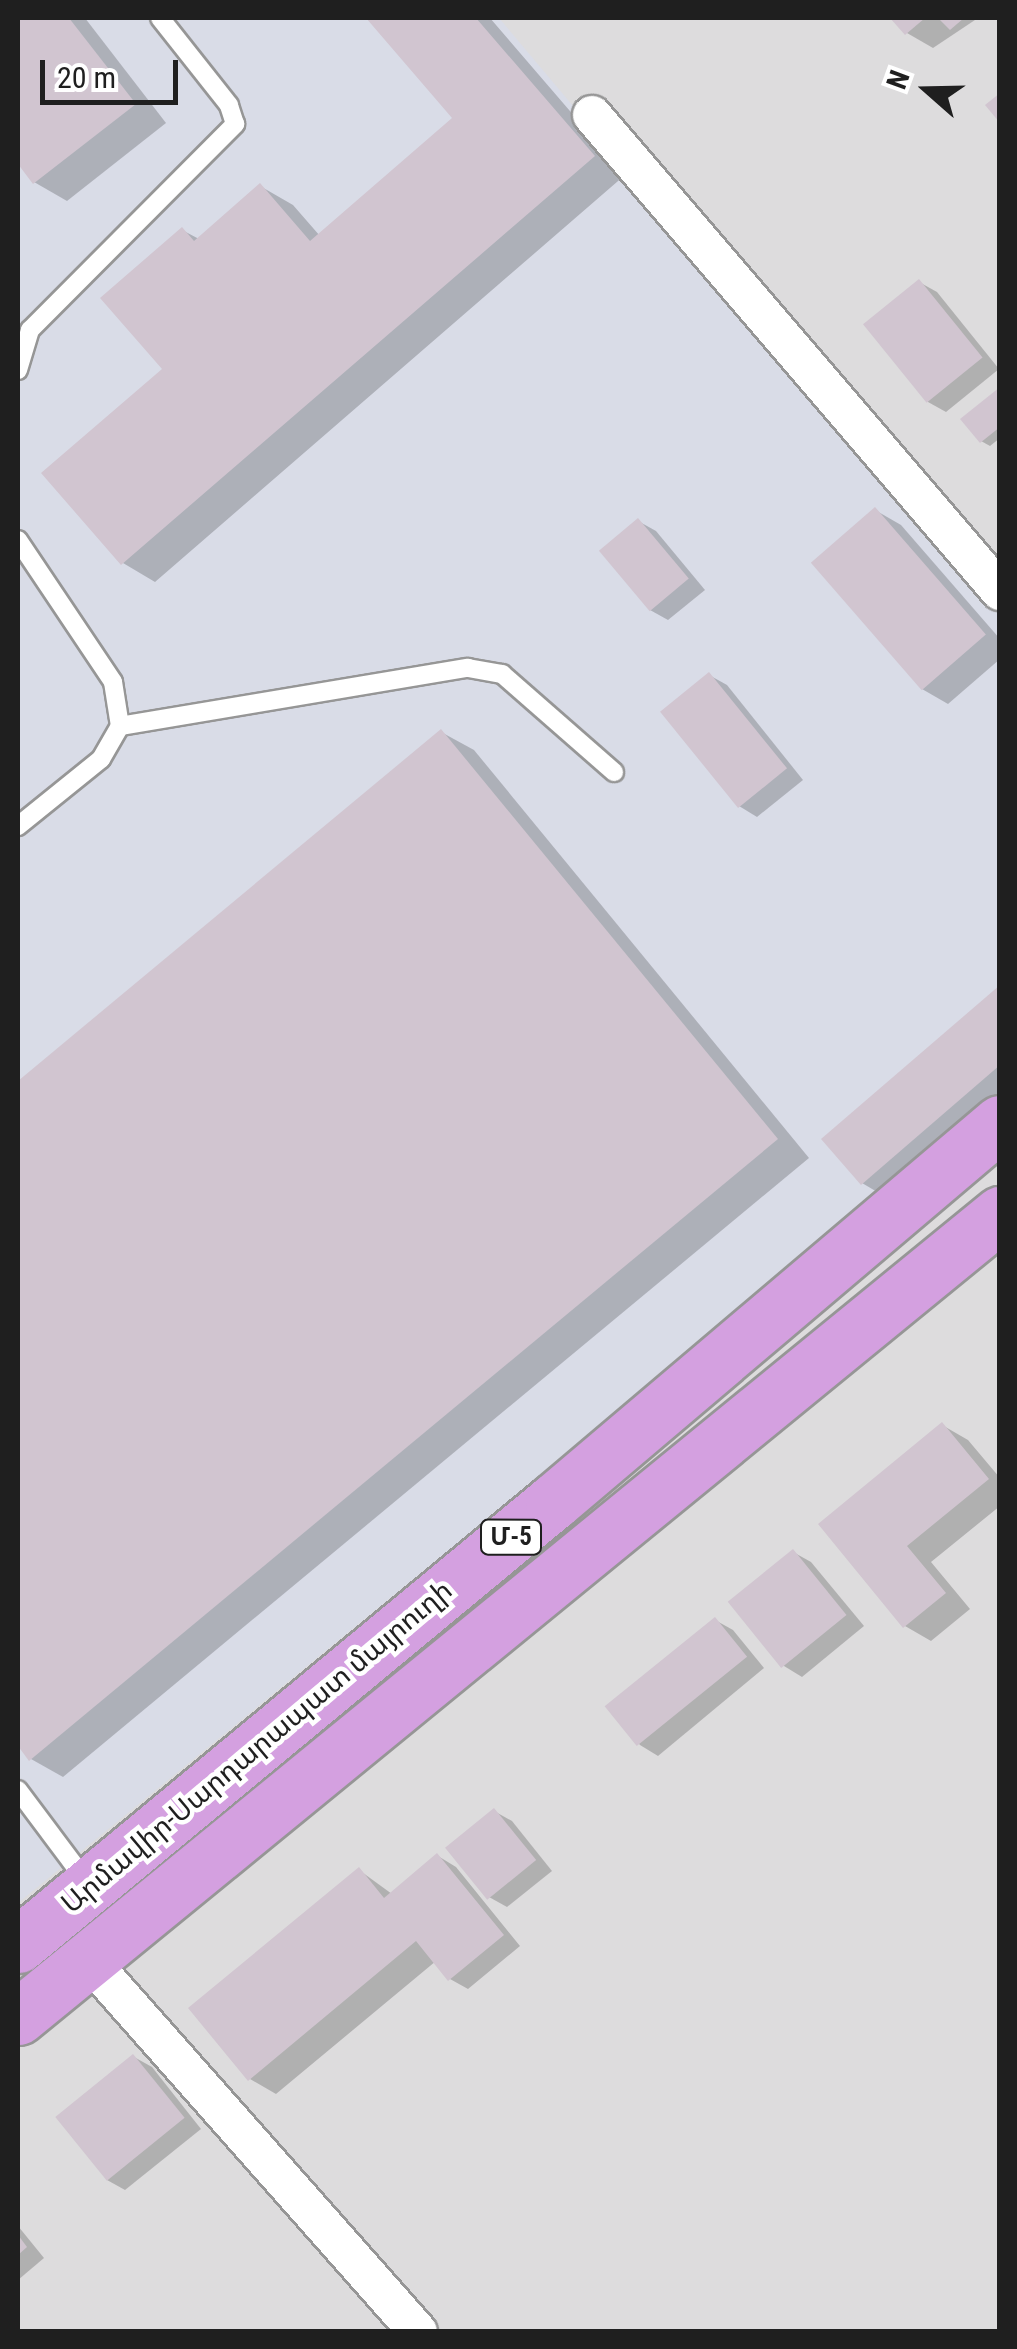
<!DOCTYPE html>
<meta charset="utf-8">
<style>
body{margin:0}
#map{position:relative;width:1017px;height:2349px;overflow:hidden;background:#efe7ec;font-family:"Roboto Condensed","Noto Sans Armenian",sans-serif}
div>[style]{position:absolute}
.residential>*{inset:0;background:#dddcdd;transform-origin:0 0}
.industrial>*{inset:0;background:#d9dce7}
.shadow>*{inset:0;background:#0003}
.building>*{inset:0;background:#d1c5d0;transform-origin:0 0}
.roads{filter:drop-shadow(2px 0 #969696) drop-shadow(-2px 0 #969696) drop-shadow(0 2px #969696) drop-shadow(0 -2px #969696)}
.service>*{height:18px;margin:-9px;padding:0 9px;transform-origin:9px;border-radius:9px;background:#fff}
.minor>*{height:38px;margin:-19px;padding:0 19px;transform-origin:19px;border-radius:19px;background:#fff}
.trunk>*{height:55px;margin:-27.5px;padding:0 27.5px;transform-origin:27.5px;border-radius:27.5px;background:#d4a0e0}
span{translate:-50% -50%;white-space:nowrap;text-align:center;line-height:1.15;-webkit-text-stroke:9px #fff;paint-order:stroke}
.shield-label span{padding:2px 8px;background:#fff;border:2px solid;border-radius:8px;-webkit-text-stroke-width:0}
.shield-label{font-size:25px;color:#1f1f1f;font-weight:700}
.street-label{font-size:28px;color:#1f1f1f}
.frame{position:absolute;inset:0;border:20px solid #1f1f1f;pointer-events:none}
.north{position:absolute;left:877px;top:40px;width:100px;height:100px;-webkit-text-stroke:8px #fff;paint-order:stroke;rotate:290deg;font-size:28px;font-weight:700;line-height:40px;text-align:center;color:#1f1f1f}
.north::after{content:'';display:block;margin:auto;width:35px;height:45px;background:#1f1f1f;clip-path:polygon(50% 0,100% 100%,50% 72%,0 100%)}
.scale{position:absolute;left:40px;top:60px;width:138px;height:45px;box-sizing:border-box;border:5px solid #1f1f1f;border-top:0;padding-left:12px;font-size:30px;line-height:35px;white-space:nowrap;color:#1f1f1f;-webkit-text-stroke:8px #fff;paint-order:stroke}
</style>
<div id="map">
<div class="residential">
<i style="left:18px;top:18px;width:981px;height:2313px"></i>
</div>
<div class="industrial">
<i style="clip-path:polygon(18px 18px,499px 18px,999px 612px,999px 1099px,18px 1903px)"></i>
</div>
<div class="shadow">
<i style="clip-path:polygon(18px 18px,85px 18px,166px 123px,67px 201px,34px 182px,18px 160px)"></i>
<i style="clip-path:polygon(369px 18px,490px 18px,625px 175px,155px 582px,123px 563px,165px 369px,182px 230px,199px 239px,260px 186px,293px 205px,320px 236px,455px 118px)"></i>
<i style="clip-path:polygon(893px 18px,978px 18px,933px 48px,907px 33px)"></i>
<i style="clip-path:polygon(919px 282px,937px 292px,999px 369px,946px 412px,928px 402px)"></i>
<i style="clip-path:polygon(1000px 390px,1000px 438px,990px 446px,981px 441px)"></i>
<i style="clip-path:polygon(875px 510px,901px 525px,1000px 639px,1000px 659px,948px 704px,922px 689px)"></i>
<i style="clip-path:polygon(638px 521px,656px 531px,705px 590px,668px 620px,650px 610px)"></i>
<i style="clip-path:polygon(709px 675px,727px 685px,803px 780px,757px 817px,739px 806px)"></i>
<i style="clip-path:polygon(441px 732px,474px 750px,809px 1158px,63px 1777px,31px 1759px,18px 1742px,18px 1084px)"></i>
<i style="clip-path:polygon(1000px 988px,1000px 1111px,894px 1202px,862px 1183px)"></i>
<i style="clip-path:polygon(942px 1425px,968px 1440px,1000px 1478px,1000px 1506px,931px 1562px,970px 1609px,931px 1641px,905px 1626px,822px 1525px)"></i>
<i style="clip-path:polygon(793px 1552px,811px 1562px,864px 1626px,802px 1677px,784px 1666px)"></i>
<i style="clip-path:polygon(715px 1620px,733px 1630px,764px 1668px,658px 1756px,640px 1745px,609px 1708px)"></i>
<i style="clip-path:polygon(494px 1811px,512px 1821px,552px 1871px,507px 1907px,489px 1897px)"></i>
<i style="clip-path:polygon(438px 1856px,456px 1867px,520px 1946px,468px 1989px,450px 1979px,436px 1961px,276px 2094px,250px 2079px,359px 1870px,392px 1894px)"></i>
<i style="clip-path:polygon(134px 2057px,152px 2067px,201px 2129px,125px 2190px,107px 2180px)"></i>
<i style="clip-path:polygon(18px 2226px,44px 2258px,18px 2280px)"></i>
</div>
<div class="building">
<i style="clip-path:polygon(18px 18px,69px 18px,136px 104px,33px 184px,18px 164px)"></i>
<i style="clip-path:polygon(366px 18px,476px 18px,595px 156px,121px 565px,41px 473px,162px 369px,100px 298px,182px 227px,194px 241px,260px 183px,310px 241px,452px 118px)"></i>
<i style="clip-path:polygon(890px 18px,925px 18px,905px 35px)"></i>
<i style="clip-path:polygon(938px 18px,964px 18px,950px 30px)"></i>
<i style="clip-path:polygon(1000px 93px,1000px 123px,985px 105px)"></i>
<i style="left:919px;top:279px;width:101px;height:72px;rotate:51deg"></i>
<i style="clip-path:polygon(1000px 387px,1000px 427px,980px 443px,960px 419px)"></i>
<i style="left:875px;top:507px;width:169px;height:85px;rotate:49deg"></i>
<i style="left:638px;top:518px;width:79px;height:51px;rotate:50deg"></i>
<i style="left:709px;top:672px;width:124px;height:63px;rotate:51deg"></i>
<i style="clip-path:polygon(441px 729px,778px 1139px,29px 1761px,18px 1746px,18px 1081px)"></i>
<i style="clip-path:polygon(1000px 985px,1000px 1065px,861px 1185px,821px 1139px)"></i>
<i style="clip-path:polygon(942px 1422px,989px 1479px,907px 1546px,946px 1593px,903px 1628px,818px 1524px)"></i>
<i style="left:793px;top:1549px;width:85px;height:84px;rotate:51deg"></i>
<i style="left:715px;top:1617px;width:51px;height:142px;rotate:51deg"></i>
<i style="left:494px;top:1808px;width:67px;height:63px;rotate:51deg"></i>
<i style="clip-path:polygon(437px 1853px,504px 1935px,448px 1981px,416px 1941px,248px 2081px,188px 2008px,359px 1867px,384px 1898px)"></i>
<i style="left:133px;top:2054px;width:82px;height:100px;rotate:51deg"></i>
<i style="clip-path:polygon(18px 2235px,27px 2247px,18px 2255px)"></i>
</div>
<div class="roads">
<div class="service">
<i style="left:18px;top:370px;width:42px;rotate:-73.3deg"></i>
<i style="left:30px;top:330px;width:291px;rotate:-45.1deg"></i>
<i style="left:235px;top:124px;width:20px;rotate:-108deg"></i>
<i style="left:229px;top:105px;width:111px;rotate:-128.4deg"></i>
<i style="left:18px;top:540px;width:171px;rotate:56.2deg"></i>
<i style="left:113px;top:682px;width:45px;rotate:81deg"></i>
<i style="left:120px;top:726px;width:38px;rotate:120deg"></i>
<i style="left:101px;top:759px;width:107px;rotate:141.1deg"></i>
<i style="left:120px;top:726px;width:353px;rotate:-9.5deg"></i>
<i style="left:468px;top:668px;width:35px;rotate:10deg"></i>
<i style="left:502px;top:674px;width:149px;rotate:41.2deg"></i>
<i style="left:18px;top:1790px;width:114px;rotate:53.2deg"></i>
</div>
<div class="minor">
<i style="left:592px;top:115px;width:627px;rotate:49.4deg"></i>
<i style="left:88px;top:1959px;width:498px;rotate:48.5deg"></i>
</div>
<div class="trunk">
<i style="left:18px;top:1945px;width:695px;rotate:-39.63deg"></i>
<i style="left:553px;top:1502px;width:586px;rotate:-40.29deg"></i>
<i style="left:18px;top:2017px;width:1269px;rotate:-39.27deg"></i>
</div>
</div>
<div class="shield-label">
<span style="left:511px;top:1537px">Մ-5</span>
</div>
<div class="street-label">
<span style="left:257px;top:1747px;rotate:-40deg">Արմավիր-Սարդարապատ մայրուղի</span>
</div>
<div class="frame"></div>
<div class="north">N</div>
<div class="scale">20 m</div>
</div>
